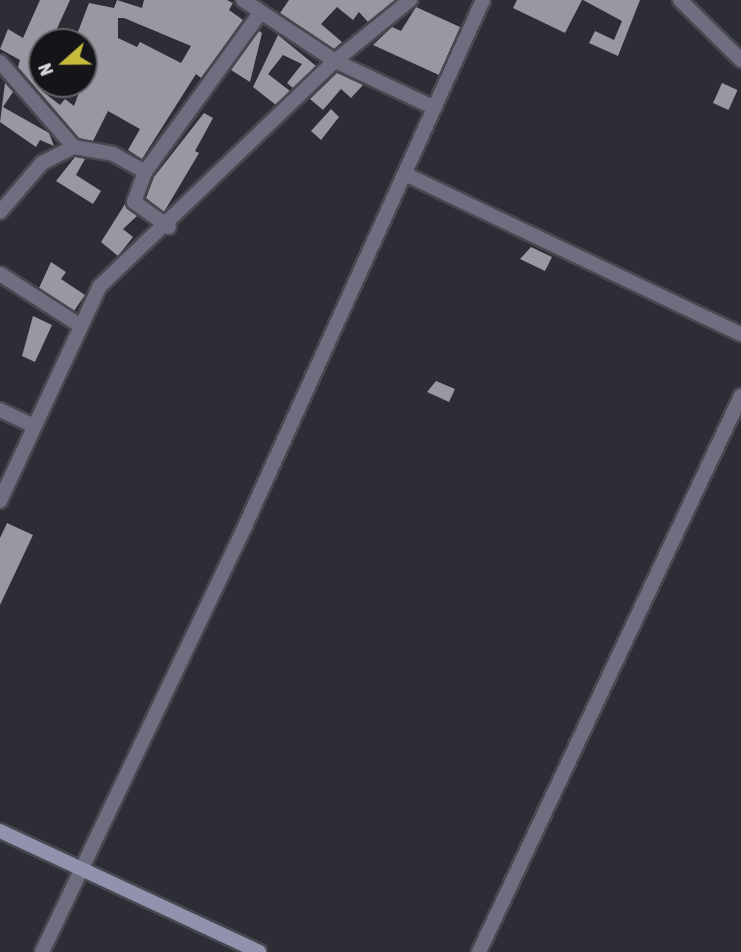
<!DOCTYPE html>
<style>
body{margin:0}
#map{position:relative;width:741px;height:952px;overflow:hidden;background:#2c2d35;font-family:"Asap Condensed",sans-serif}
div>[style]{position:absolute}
.building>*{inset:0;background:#9898a2;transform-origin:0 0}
.roads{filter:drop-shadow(2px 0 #474850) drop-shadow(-2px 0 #474850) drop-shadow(0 2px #474850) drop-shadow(0 -2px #474850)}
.street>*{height:14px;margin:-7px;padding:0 7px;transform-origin:7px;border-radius:7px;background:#6e6e80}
.secondary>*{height:14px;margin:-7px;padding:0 7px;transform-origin:7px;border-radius:7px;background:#9292ae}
span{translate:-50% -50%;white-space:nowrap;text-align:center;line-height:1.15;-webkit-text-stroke:7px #151519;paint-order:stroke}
.north{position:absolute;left:28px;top:28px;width:70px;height:70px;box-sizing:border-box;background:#151519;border:2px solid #636367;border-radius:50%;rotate:249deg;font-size:19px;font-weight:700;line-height:28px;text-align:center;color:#d7d7dc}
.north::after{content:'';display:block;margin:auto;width:24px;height:32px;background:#c7bb3b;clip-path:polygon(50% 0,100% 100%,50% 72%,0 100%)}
</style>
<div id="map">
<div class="building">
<i style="clip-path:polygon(evenodd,40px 0,70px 0,54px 35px,71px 42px,42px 42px,42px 91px,60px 105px,65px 99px,74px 106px,94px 53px,84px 42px,74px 42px,89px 3px,114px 8px,117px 0,142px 8px,144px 0,227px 0,233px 3px,229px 10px,243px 20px,201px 78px,196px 74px,142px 159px,128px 150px,140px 129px,108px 111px,93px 141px,79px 138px,18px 67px,20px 60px,0 49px,8px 29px,23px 38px,40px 0,118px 18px,124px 18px,191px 46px,181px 63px,140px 42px,137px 47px,118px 38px,118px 18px)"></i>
<i style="clip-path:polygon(289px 0,395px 0,368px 22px,359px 12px,353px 20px,337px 7px,321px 24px,342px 42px,334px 49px,280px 13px)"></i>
<i style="clip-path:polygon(517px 0,582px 0,565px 33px,513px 8px)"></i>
<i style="clip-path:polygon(583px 0,640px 0,618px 56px,589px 43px,595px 31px,614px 40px,622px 21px)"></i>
<i style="clip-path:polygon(416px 7px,460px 27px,439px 75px,373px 45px,392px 27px,401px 31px)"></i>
<i style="clip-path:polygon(259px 31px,262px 33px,250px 82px,231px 70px)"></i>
<i style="clip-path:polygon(278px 35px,316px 66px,293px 88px,287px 83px,302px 64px,283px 55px,268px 74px,290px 91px,276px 105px,253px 87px)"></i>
<i style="clip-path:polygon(337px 73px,363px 85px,351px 98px,341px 89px,323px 110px,310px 99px)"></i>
<i style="clip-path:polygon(5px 83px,13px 92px,3px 107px,49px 133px,54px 146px,40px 140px,36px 147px,0 122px)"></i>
<i style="left:722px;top:83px;width:17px;height:22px;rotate:24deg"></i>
<i style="clip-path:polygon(331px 109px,339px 117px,321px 140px,311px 131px)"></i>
<i style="clip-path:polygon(204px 113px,213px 118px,195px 151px,199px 153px,164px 212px,146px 198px,154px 177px)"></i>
<i style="clip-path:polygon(75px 157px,85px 159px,76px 175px,101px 191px,93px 204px,56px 181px)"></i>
<i style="clip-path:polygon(125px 204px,137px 216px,123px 229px,133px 237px,118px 256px,101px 242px)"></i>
<i style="clip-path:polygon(531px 247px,552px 257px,545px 271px,520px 259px)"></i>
<i style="clip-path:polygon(51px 262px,66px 272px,61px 279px,85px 295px,74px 311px,39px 288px)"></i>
<i style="clip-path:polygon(33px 316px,52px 325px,35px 362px,22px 356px)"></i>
<i style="clip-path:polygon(436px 381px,455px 389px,449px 402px,427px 392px)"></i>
<i style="clip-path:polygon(7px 523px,33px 535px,0 605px,0 538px)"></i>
</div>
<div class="roads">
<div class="street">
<i style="left:243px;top:0;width:110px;rotate:33.5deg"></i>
<i style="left:335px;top:61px;width:110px;rotate:25.2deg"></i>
<i style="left:680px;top:0;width:86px;rotate:44.5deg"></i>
<i style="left:0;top:62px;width:113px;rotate:49deg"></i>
<i style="left:145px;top:172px;width:32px;rotate:110deg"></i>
<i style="left:134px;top:202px;width:43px;rotate:35.5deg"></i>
<i style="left:407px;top:175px;width:370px;rotate:25.5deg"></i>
<i style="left:0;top:212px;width:65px;rotate:-49.4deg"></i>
<i style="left:42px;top:163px;width:36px;rotate:-27deg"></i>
<i style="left:74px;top:147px;width:40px;rotate:10deg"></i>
<i style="left:113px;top:154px;width:37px;rotate:29deg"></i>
<i style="left:145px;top:172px;width:196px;rotate:-54.1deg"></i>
<i style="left:0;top:274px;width:94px;rotate:32.8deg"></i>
<i style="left:0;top:410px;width:38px;rotate:25deg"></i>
<i style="left:0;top:501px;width:237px;rotate:-65.1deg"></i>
<i style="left:100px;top:286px;width:325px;rotate:-43.8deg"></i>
<i style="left:335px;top:61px;width:97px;rotate:-39.1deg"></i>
<i style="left:42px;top:952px;width:474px;rotate:-64.5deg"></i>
<i style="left:246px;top:524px;width:575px;rotate:-65.66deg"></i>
<i style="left:479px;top:952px;width:615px;rotate:-64.77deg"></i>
</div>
<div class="secondary">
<i style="left:0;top:831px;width:286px;rotate:25deg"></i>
</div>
</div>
<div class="north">N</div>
</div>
